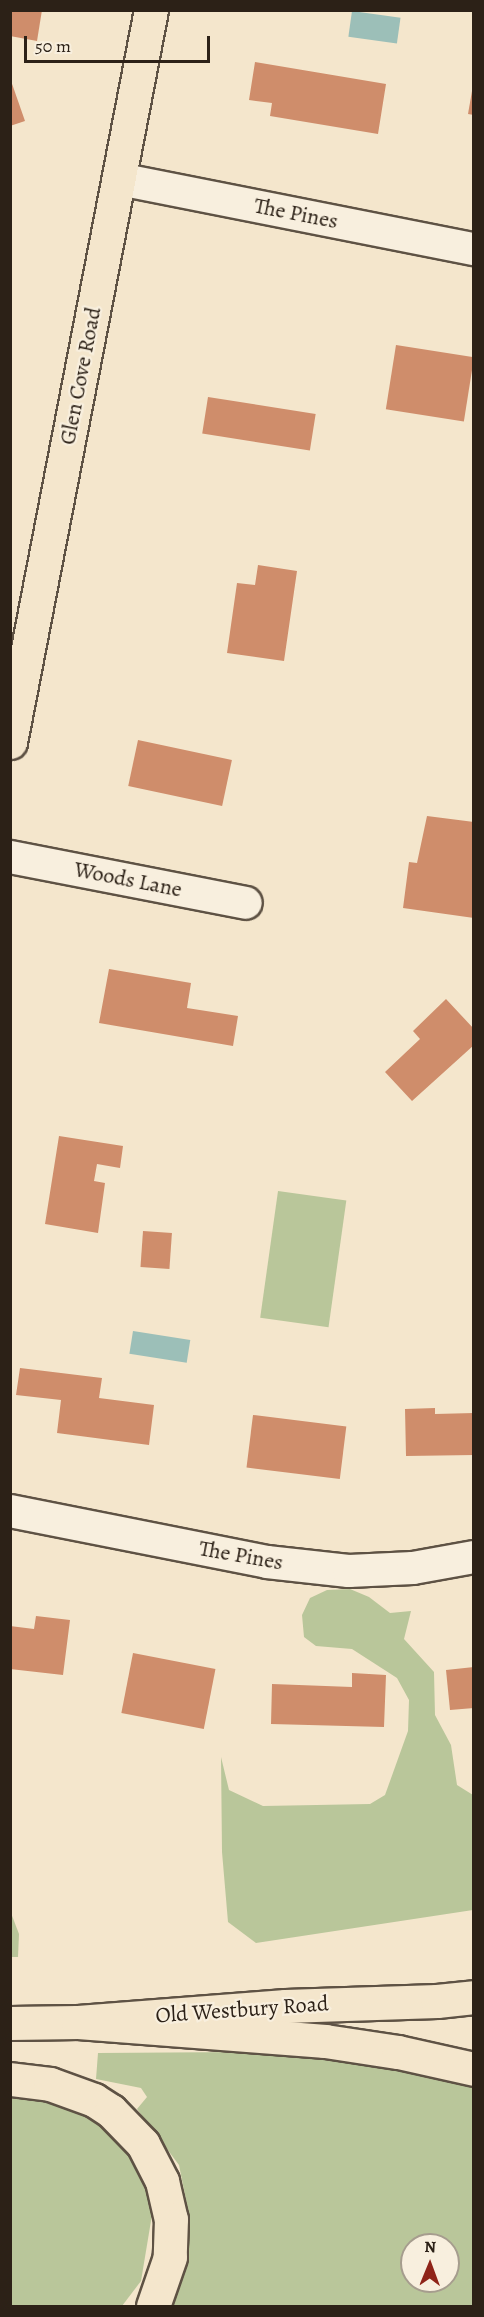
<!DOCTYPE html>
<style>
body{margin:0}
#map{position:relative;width:484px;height:2317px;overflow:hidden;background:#f4e6cc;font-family:Alegreya,serif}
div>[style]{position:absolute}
.green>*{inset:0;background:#b9c69a;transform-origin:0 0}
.water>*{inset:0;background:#9cbfb8;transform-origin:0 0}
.building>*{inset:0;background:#cf8d6b;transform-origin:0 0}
.roads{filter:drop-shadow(2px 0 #5e5244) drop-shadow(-2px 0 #5e5244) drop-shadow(0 2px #5e5244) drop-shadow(0 -2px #5e5244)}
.minor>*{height:32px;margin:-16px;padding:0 16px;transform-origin:16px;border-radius:16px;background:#f8efde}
.major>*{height:33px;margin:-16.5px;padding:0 16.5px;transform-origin:16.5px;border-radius:16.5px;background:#f4e6cc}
.highway>*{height:33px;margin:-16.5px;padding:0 16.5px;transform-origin:16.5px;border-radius:16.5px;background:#f4e6cc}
span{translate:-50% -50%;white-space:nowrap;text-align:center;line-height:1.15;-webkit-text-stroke:4.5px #f8efde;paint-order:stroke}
.street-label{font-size:22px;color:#2c2117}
.frame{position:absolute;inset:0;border:12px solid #2c2117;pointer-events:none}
.north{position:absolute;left:400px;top:2233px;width:60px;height:60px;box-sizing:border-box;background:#f8efde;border:2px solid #a69d8e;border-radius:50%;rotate:1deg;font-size:16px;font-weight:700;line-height:24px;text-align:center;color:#2c2117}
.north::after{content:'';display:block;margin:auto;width:21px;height:27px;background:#8f2418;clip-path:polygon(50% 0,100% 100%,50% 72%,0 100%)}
.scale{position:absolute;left:24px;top:36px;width:186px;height:27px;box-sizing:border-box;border:3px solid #2c2117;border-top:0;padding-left:8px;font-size:18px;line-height:21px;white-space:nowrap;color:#2c2117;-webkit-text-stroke:4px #f8efde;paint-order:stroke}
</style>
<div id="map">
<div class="green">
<i style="left:278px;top:1191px;width:69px;height:128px;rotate:8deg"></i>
<i style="clip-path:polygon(350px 1589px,369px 1597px,390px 1613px,411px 1611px,404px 1639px,434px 1672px,435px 1715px,451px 1745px,457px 1785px,473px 1795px,473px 1910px,256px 1943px,228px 1922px,222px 1852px,221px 1757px,229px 1790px,263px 1806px,370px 1804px,385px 1795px,408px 1731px,409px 1700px,397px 1678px,352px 1649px,316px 1646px,304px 1637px,302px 1615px,310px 1598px,327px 1590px)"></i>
<i style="clip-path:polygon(11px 1913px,19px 1934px,18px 1957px,11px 1957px)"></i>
<i style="clip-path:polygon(evenodd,242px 2052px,328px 2054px,473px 2080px,473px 2306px,170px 2306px,185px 2273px,190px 2220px,179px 2165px,137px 2109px,147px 2097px,141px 2088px,96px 2079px,98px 2053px,242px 2052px,412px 2245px,448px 2245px,448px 2281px,412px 2281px,412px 2245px)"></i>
<i style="clip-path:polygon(10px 2095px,82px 2109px,130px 2153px,153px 2209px,141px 2281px,122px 2306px,11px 2306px)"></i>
</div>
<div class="water">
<i style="left:352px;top:11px;width:49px;height:26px;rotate:8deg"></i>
<i style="left:133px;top:1331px;width:58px;height:23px;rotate:9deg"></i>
</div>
<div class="building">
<i style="clip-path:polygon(10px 10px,42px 10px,37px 41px,10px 36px)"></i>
<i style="clip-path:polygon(255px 62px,386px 84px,378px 134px,270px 116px,272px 103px,249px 100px)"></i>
<i style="clip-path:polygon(10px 78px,25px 121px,10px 126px)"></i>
<i style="clip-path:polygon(472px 91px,474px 91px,474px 115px,468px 114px)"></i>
<i style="left:396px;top:345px;width:79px;height:65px;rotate:9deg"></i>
<i style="left:208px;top:397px;width:109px;height:37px;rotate:9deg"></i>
<i style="clip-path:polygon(258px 565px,297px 571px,284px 661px,227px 653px,237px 583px,255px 585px)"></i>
<i style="left:138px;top:740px;width:96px;height:47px;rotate:12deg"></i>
<i style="clip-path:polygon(427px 816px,474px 822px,474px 918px,403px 908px,409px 862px,417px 863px)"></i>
<i style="clip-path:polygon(109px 969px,191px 983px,187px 1008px,238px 1016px,233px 1046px,99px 1023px)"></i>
<i style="clip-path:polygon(446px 999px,474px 1029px,474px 1045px,412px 1101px,385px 1072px,420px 1039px,413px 1031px)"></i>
<i style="clip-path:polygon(59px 1136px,123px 1146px,120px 1168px,97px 1164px,94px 1181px,105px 1183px,98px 1233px,45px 1224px)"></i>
<i style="left:143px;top:1231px;width:29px;height:36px;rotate:4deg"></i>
<i style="clip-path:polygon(20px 1368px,102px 1378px,99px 1398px,154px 1405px,149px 1445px,57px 1433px,61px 1400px,16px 1395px)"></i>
<i style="clip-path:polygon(435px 1408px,435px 1414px,474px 1413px,474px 1455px,406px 1456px,405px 1409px)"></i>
<i style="left:253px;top:1415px;width:94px;height:53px;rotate:7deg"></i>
<i style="clip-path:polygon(36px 1616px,70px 1620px,63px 1675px,10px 1669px,10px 1626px,34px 1629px)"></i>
<i style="left:133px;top:1653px;width:84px;height:61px;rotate:11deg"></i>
<i style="clip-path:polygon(474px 1667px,474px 1708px,450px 1710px,446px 1670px)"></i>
<i style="clip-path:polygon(352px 1673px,386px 1675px,384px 1727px,271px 1724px,272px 1684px,352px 1687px)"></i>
</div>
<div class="roads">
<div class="minor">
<i style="left:119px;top:179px;width:362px;rotate:11.2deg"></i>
<i style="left:10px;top:857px;width:240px;rotate:11deg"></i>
<i style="left:10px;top:1511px;width:262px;rotate:11.2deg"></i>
<i style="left:267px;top:1562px;width:82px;rotate:6.3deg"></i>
<i style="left:349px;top:1571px;width:64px;rotate:-2.7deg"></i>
<i style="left:413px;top:1568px;width:62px;rotate:-10.2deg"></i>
</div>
<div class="major">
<i style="left:10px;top:742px;width:745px;rotate:-79.1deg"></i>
<i style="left:10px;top:2023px;width:68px;rotate:-0.8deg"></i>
<i style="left:78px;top:2022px;width:208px;rotate:-4.4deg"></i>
<i style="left:285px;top:2006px;width:152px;rotate:-1.9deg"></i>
<i style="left:437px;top:2001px;width:37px;rotate:-6deg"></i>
</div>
<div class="highway">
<i style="left:78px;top:2022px;width:248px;rotate:4.4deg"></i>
<i style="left:325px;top:2041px;width:74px;rotate:8.6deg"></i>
<i style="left:398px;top:2052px;width:78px;rotate:12.6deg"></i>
<i style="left:10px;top:2079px;width:40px;rotate:7.1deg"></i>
<i style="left:50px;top:2084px;width:47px;rotate:20deg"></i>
<i style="left:94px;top:2100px;width:20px;rotate:33deg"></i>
<i style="left:111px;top:2111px;width:46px;rotate:45.9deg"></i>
<i style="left:143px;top:2144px;width:42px;rotate:62.8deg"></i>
<i style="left:162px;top:2181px;width:39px;rotate:77deg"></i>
<i style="left:171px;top:2219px;width:38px;rotate:92deg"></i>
<i style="left:170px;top:2257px;width:52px;rotate:109.1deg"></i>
</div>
</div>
<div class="street-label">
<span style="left:296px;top:214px;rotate:11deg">The Pines</span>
<span style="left:81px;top:376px;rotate:-79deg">Glen Cove Road</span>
<span style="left:128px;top:880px;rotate:11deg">Woods Lane</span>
<span style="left:241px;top:1556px;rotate:10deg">The Pines</span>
<span style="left:242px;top:2010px;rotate:-4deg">Old Westbury Road</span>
</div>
<div class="frame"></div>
<div class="north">N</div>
<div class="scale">50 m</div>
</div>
